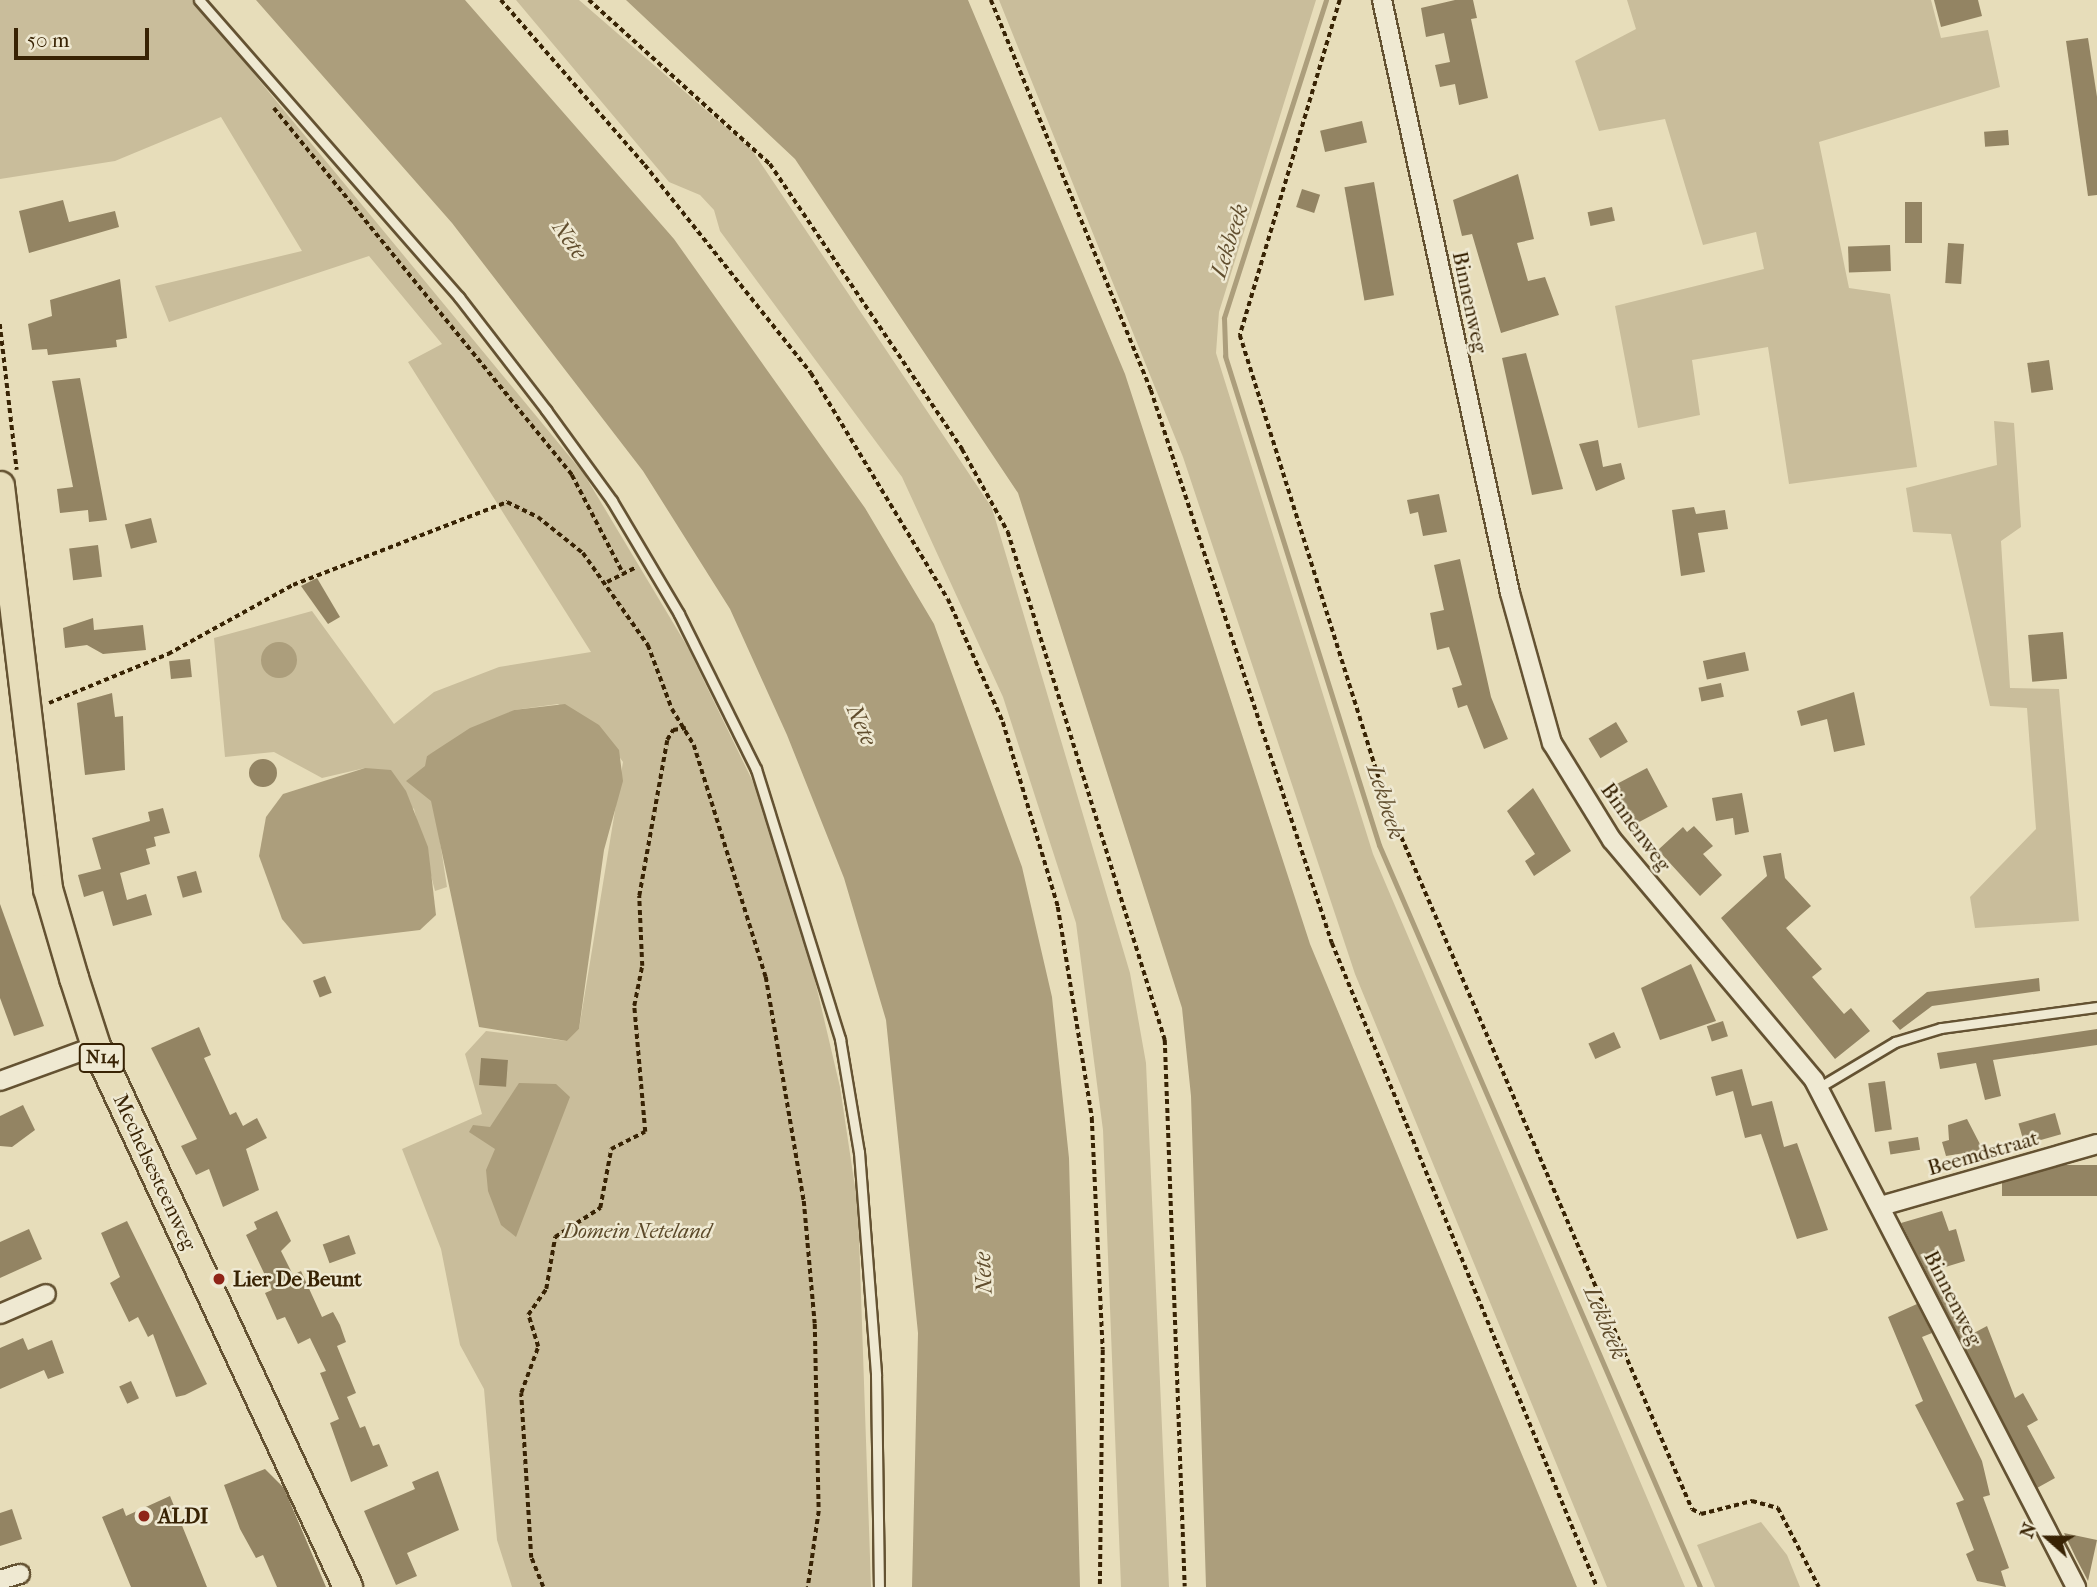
<!DOCTYPE html>
<style>
body{margin:0}
#map{position:relative;width:2097px;height:1587px;overflow:hidden;background:#e7ddba;font-family:"IM FELL French Canon",serif}
div>[style]{position:absolute}
.green>*{inset:0;background:#c9bd9b}
.water>*{inset:0;background:#ac9e7c}
.round{border-radius:50%}
.stream>*{height:5px;margin:-2.5px;padding:0 2.5px;transform-origin:2.5px;border-radius:2.5px;background:#ac9e7c}
.building>*{inset:0;background:#938463;transform-origin:0 0}
.path>*{height:3.5px;margin-top:-1.75px;transform-origin:0;background:repeating-linear-gradient(90deg,#382304 0 5px,transparent 0 8.5px)}
.roads{filter:drop-shadow(2px 0 #645232) drop-shadow(-2px 0 #645232) drop-shadow(0 2px #645232) drop-shadow(0 -2px #645232)}
.service>*{height:9px;margin:-4.5px;padding:0 4.5px;transform-origin:4.5px;border-radius:4.5px;background:#efe9d2}
.minor>*{height:18px;margin:-9px;padding:0 9px;transform-origin:9px;border-radius:9px;background:#efe9d2}
.primary>*{height:28px;margin:-14px;padding:0 14px;transform-origin:14px;border-radius:14px;background:#e7ddba}
.dots>*{width:19px;height:19px;translate:-50% -50%;box-sizing:border-box;border:4px solid #efe9d2;border-radius:50%}
span{translate:-50% -50%;white-space:nowrap;text-align:center;line-height:1.15;-webkit-text-stroke:5px #efe9d2;paint-order:stroke}
.shield-label span{padding:2px 5px;background:#efe9d2;border:2px solid;border-radius:5px;-webkit-text-stroke-width:0}
.shield-label{font-size:19px;color:#382304;font-weight:700}
.street-label{font-size:21px;color:#382304}
.park-label{font-size:21px;color:#5c4a2a;font-style:italic}
.poi-label{font-size:21px;color:#382304;font-weight:700}
.left{translate:0 -50%;text-align:left}
.water-label{font-size:23px;color:#614e2e;font-style:italic}
.north{position:absolute;left:2013px;top:1503px;width:70px;height:70px;-webkit-text-stroke:5px #efe9d2;paint-order:stroke;rotate:291deg;font-size:19px;font-weight:700;line-height:28px;text-align:center;color:#382304}
.north::after{content:'';display:block;margin:auto;width:24px;height:32px;background:#382304;clip-path:polygon(50% 0,100% 100%,50% 72%,0 100%)}
.scale{position:absolute;left:14px;top:28px;width:135px;height:32px;box-sizing:border-box;border:4px solid #382304;border-top:0;padding-left:9px;font-size:21px;line-height:24px;white-space:nowrap;color:#382304;-webkit-text-stroke:5px #efe9d2;paint-order:stroke}
</style>
<div id="map">
<div class="green">
<i style="clip-path:polygon(0 0,193px 0,584px 474px,687px 646px,755px 786px,801px 921px,840px 1087px,858px 1207px,871px 1587px,512px 1587px,497px 1540px,484px 1389px,460px 1345px,441px 1249px,402px 1149px,482px 1114px,465px 1054px,486px 1031px,567px 1041px,579px 1029px,623px 762px,599px 729px,558px 704px,514px 710px,427px 756px,447px 887px,435px 891px,414px 809px,365px 768px,322px 778px,274px 752px,225px 757px,214px 638px,312px 611px,394px 724px,434px 692px,499px 667px,591px 652px,408px 362px,442px 344px,369px 256px,169px 322px,155px 286px,302px 251px,221px 117px,115px 161px,0 179px)"></i>
<i style="clip-path:polygon(516px 0,579px 0,752px 150px,992px 508px,1130px 973px,1146px 1063px,1169px 1587px,1121px 1587px,1103px 1130px,1076px 923px,1003px 697px,902px 477px,720px 231px,714px 210px,700px 195px,669px 182px)"></i>
<i style="clip-path:polygon(999px 0,1316px 0,1219px 312px,1216px 353px,1373px 854px,1685px 1587px,1607px 1587px,1355px 974px,1183px 457px)"></i>
<i style="clip-path:polygon(1627px 0,1931px 0,1941px 38px,1988px 30px,2000px 87px,1819px 142px,1849px 288px,1890px 294px,1917px 467px,1789px 484px,1768px 347px,1692px 360px,1700px 415px,1638px 428px,1615px 306px,1764px 269px,1756px 232px,1703px 245px,1665px 119px,1599px 131px,1575px 61px,1636px 29px)"></i>
<i style="clip-path:polygon(1994px 421px,2014px 423px,2021px 527px,2001px 541px,2010px 688px,2059px 689px,2079px 921px,1975px 928px,1970px 897px,2036px 829px,2027px 708px,1990px 706px,1951px 534px,1913px 532px,1906px 488px,1997px 465px)"></i>
<i style="clip-path:polygon(1761px 1522px,1787px 1555px,1800px 1587px,1715px 1587px,1697px 1545px)"></i>
</div>
<div class="water">
<i style="clip-path:polygon(256px 0,465px 0,674px 239px,865px 508px,934px 624px,1022px 867px,1052px 997px,1069px 1158px,1080px 1587px,912px 1587px,918px 1333px,886px 1020px,844px 878px,787px 735px,730px 609px,643px 471px,452px 223px)"></i>
<i style="clip-path:polygon(626px 0,968px 0,1125px 374px,1310px 944px,1577px 1587px,1206px 1587px,1191px 1096px,1182px 1008px,1018px 493px,795px 159px)"></i>
<i class="round" style="left:261px;top:642px;width:36px;height:36px"></i>
<i style="clip-path:polygon(565px 704px,599px 725px,619px 750px,623px 781px,604px 850px,579px 1029px,567px 1041px,479px 1027px,431px 801px,406px 781px,425px 766px,427px 756px,470px 728px,514px 710px)"></i>
<i style="clip-path:polygon(365px 768px,391px 770px,406px 791px,428px 847px,436px 915px,420px 930px,303px 944px,282px 919px,259px 856px,266px 817px,283px 794px)"></i>
<i style="clip-path:polygon(519px 1083px,556px 1084px,570px 1097px,516px 1237px,501px 1225px,488px 1191px,486px 1170px,495px 1149px,469px 1132px,473px 1125px,490px 1127px)"></i>
</div>
<div class="stream">
<i style="left:1326px;top:0;width:334px;rotate:107.8deg"></i>
<i style="left:1224px;top:318px;width:38px;rotate:88deg"></i>
<i style="left:1225px;top:356px;width:513px;rotate:72.52deg"></i>
<i style="left:1379px;top:845px;width:808px;rotate:66.61deg"></i>
</div>
<div class="building">
<i style="clip-path:polygon(1455px 0,1473px 0,1477px 18px,1471px 19px,1488px 98px,1459px 105px,1455px 84px,1440px 87px,1435px 65px,1450px 62px,1444px 33px,1426px 37px,1421px 8px)"></i>
<i style="clip-path:polygon(1934px 0,1978px 0,1982px 16px,1941px 27px)"></i>
<i style="clip-path:polygon(2088px 38px,2097px 97px,2097px 195px,2088px 196px,2066px 41px)"></i>
<i style="left:1362px;top:121px;width:22px;height:43px;rotate:77deg"></i>
<i style="left:2008px;top:130px;width:15px;height:24px;rotate:86deg"></i>
<i style="clip-path:polygon(1518px 174px,1534px 239px,1517px 243px,1528px 281px,1545px 277px,1559px 315px,1501px 333px,1472px 234px,1462px 236px,1453px 200px)"></i>
<i style="left:1374px;top:182px;width:115px;height:30px;rotate:80deg"></i>
<i style="left:1302px;top:189px;width:19px;height:19px;rotate:18deg"></i>
<i style="clip-path:polygon(63px 200px,69px 222px,115px 211px,119px 227px,29px 253px,19px 211px)"></i>
<i style="left:1905px;top:202px;width:17px;height:41px"></i>
<i style="left:1612px;top:207px;width:14px;height:25px;rotate:78deg"></i>
<i style="left:1948px;top:243px;width:16px;height:40px;rotate:4deg"></i>
<i style="left:1890px;top:245px;width:26px;height:42px;rotate:88deg"></i>
<i style="clip-path:polygon(120px 279px,127px 338px,116px 340px,117px 347px,48px 355px,47px 349px,32px 350px,28px 324px,52px 316px,50px 300px)"></i>
<i style="clip-path:polygon(1526px 353px,1563px 489px,1532px 495px,1502px 358px)"></i>
<i style="left:2049px;top:360px;width:30px;height:22px;rotate:82deg"></i>
<i style="clip-path:polygon(80px 378px,107px 520px,89px 522px,88px 510px,60px 513px,57px 489px,73px 487px,52px 381px)"></i>
<i style="clip-path:polygon(1598px 440px,1603px 467px,1621px 463px,1625px 479px,1596px 491px,1579px 444px)"></i>
<i style="clip-path:polygon(1439px 494px,1447px 532px,1423px 536px,1418px 512px,1410px 514px,1407px 500px)"></i>
<i style="clip-path:polygon(1694px 507px,1696px 514px,1725px 510px,1728px 529px,1698px 533px,1705px 572px,1681px 576px,1672px 510px)"></i>
<i style="left:151px;top:518px;width:25px;height:27px;rotate:76deg"></i>
<i style="left:98px;top:545px;width:32px;height:29px;rotate:83deg"></i>
<i style="clip-path:polygon(1460px 559px,1491px 697px,1508px 739px,1484px 749px,1467px 705px,1458px 708px,1452px 688px,1462px 685px,1449px 647px,1437px 650px,1430px 613px,1444px 610px,1434px 565px)"></i>
<i style="clip-path:polygon(317px 578px,340px 617px,328px 624px,301px 586px)"></i>
<i style="clip-path:polygon(93px 618px,94px 630px,143px 625px,146px 650px,103px 654px,87px 645px,65px 648px,63px 628px)"></i>
<i style="left:2063px;top:632px;width:47px;height:35px;rotate:85deg"></i>
<i style="left:1745px;top:652px;width:19px;height:43px;rotate:78deg"></i>
<i style="left:190px;top:659px;width:18px;height:21px;rotate:84deg"></i>
<i style="left:1721px;top:683px;width:14px;height:23px;rotate:78deg"></i>
<i style="clip-path:polygon(1854px 692px,1865px 745px,1834px 752px,1827px 719px,1801px 726px,1797px 711px)"></i>
<i style="clip-path:polygon(112px 693px,115px 717px,123px 716px,125px 770px,85px 775px,77px 703px)"></i>
<i style="left:1616px;top:722px;width:23px;height:32px;rotate:59deg"></i>
<i class="round" style="left:249px;top:759px;width:28px;height:28px"></i>
<i style="left:1647px;top:768px;width:44px;height:38px;rotate:62deg"></i>
<i style="clip-path:polygon(1533px 788px,1571px 851px,1534px 876px,1525px 861px,1535px 854px,1507px 811px)"></i>
<i style="clip-path:polygon(1742px 793px,1749px 832px,1735px 835px,1733px 818px,1716px 821px,1712px 798px)"></i>
<i style="clip-path:polygon(163px 808px,170px 833px,154px 837px,156px 846px,146px 849px,150px 864px,120px 873px,127px 900px,146px 894px,152px 915px,113px 926px,103px 891px,84px 897px,78px 875px,101px 869px,92px 838px,150px 821px,148px 812px)"></i>
<i style="clip-path:polygon(1694px 826px,1713px 846px,1703px 854px,1722px 875px,1700px 896px,1658px 850px,1683px 827px,1687px 832px)"></i>
<i style="clip-path:polygon(1781px 853px,1785px 878px,1811px 906px,1786px 928px,1822px 969px,1812px 977px,1844px 1014px,1851px 1008px,1870px 1031px,1835px 1059px,1721px 918px,1767px 876px,1763px 856px)"></i>
<i style="left:196px;top:871px;width:22px;height:20px;rotate:74deg"></i>
<i style="clip-path:polygon(0 904px,44px 1026px,14px 1036px,0 998px)"></i>
<i style="clip-path:polygon(1691px 964px,1716px 1021px,1660px 1040px,1641px 988px)"></i>
<i style="left:325px;top:976px;width:18px;height:13px;rotate:68deg"></i>
<i style="clip-path:polygon(2039px 978px,2040px 991px,1932px 1006px,1900px 1030px,1892px 1021px,1927px 992px)"></i>
<i style="left:1723px;top:1021px;width:16px;height:17px;rotate:72deg"></i>
<i style="clip-path:polygon(199px 1027px,211px 1055px,204px 1058px,230px 1115px,236px 1112px,243px 1126px,257px 1118px,267px 1138px,246px 1149px,259px 1190px,223px 1207px,209px 1169px,196px 1175px,181px 1146px,197px 1139px,151px 1048px)"></i>
<i style="clip-path:polygon(2097px 1029px,2097px 1045px,1993px 1060px,2001px 1096px,1985px 1100px,1976px 1063px,1940px 1069px,1937px 1053px)"></i>
<i style="left:1614px;top:1032px;width:17px;height:28px;rotate:66deg"></i>
<i style="left:481px;top:1058px;width:27px;height:27px;rotate:4deg"></i>
<i style="clip-path:polygon(1742px 1069px,1752px 1106px,1772px 1101px,1784px 1147px,1797px 1143px,1828px 1230px,1797px 1239px,1761px 1134px,1745px 1138px,1733px 1091px,1716px 1096px,1711px 1077px)"></i>
<i style="left:1885px;top:1081px;width:49px;height:17px;rotate:82deg"></i>
<i style="clip-path:polygon(23px 1105px,35px 1130px,12px 1147px,0 1146px,0 1116px)"></i>
<i style="left:2055px;top:1113px;width:22px;height:38px;rotate:74deg"></i>
<i style="clip-path:polygon(1967px 1119px,1983px 1150px,1946px 1156px,1942px 1142px,1949px 1140px,1948px 1125px)"></i>
<i style="left:1918px;top:1137px;width:13px;height:30px;rotate:81deg"></i>
<i style="left:2097px;top:1165px;width:31px;height:95px;rotate:90deg"></i>
<i style="clip-path:polygon(277px 1211px,291px 1241px,281px 1251px,293px 1275px,301px 1271px,322px 1317px,333px 1312px,340px 1325px,346px 1342px,337px 1346px,356px 1393px,347px 1397px,360px 1428px,365px 1426px,373px 1446px,379px 1444px,388px 1466px,351px 1482px,330px 1423px,339px 1419px,320px 1373px,326px 1371px,310px 1338px,298px 1344px,285px 1317px,277px 1320px,265px 1293px,272px 1290px,246px 1235px,257px 1229px,254px 1222px)"></i>
<i style="clip-path:polygon(1942px 1211px,1949px 1231px,1956px 1229px,1965px 1261px,1939px 1269px,1972px 1334px,1987px 1326px,2015px 1398px,2023px 1393px,2038px 1420px,2027px 1426px,2055px 1478px,2037px 1488px,1901px 1223px)"></i>
<i style="clip-path:polygon(127px 1221px,207px 1384px,185px 1395px,176px 1397px,153px 1334px,148px 1337px,138px 1317px,129px 1322px,110px 1283px,120px 1277px,101px 1233px)"></i>
<i style="clip-path:polygon(29px 1229px,42px 1259px,0 1278px,0 1242px)"></i>
<i style="left:349px;top:1235px;width:20px;height:28px;rotate:70deg"></i>
<i style="clip-path:polygon(1917px 1304px,1932px 1333px,1922px 1337px,1982px 1461px,1990px 1495px,1983px 1497px,2009px 1568px,2001px 1571px,2006px 1587px,1977px 1581px,1966px 1554px,1974px 1550px,1956px 1503px,1964px 1500px,1915px 1405px,1923px 1401px,1888px 1317px)"></i>
<i style="clip-path:polygon(23px 1338px,28px 1350px,52px 1340px,64px 1373px,48px 1379px,44px 1370px,0 1389px,0 1348px)"></i>
<i style="left:131px;top:1381px;width:19px;height:13px;rotate:65deg"></i>
<i style="clip-path:polygon(265px 1469px,284px 1488px,326px 1587px,277px 1587px,263px 1555px,256px 1558px,240px 1529px,224px 1485px)"></i>
<i style="clip-path:polygon(438px 1471px,459px 1530px,407px 1553px,417px 1576px,396px 1585px,364px 1511px,415px 1489px,412px 1482px)"></i>
<i style="clip-path:polygon(170px 1496px,207px 1587px,131px 1587px,102px 1517px,123px 1508px,126px 1516px)"></i>
<i style="clip-path:polygon(12px 1509px,22px 1539px,0 1546px,0 1513px)"></i>
<i style="clip-path:polygon(2064px 1533px,2097px 1540px,2088px 1581px,2076px 1558px)"></i>
</div>
<div class="path">
<i style="left:501px;top:0;width:219px;rotate:48.9deg"></i>
<i style="left:645px;top:165px;width:266px;rotate:51.4deg"></i>
<i style="left:811px;top:373px;width:264px;rotate:58.8deg"></i>
<i style="left:948px;top:599px;width:135px;rotate:65.9deg"></i>
<i style="left:1003px;top:722px;width:193px;rotate:73.4deg"></i>
<i style="left:1058px;top:907px;width:214px;rotate:80.8deg"></i>
<i style="left:1092px;top:1118px;width:232px;rotate:87.3deg"></i>
<i style="left:1103px;top:1350px;width:237px;rotate:90.7deg"></i>
<i style="left:589px;top:0;width:244px;rotate:42.2deg"></i>
<i style="left:770px;top:164px;width:344px;rotate:56deg"></i>
<i style="left:962px;top:449px;width:95px;rotate:61deg"></i>
<i style="left:1008px;top:532px;width:532px;rotate:72.83deg"></i>
<i style="left:1165px;top:1040px;width:547px;rotate:87.91deg"></i>
<i style="left:991px;top:0;width:422px;rotate:67.7deg"></i>
<i style="left:1151px;top:390px;width:582px;rotate:71.88deg"></i>
<i style="left:1332px;top:943px;width:696px;rotate:67.63deg"></i>
<i style="left:1340px;top:0;width:350px;rotate:106.6deg"></i>
<i style="left:1240px;top:335px;width:494px;rotate:72.6deg"></i>
<i style="left:1388px;top:806px;width:766px;rotate:66.61deg"></i>
<i style="left:1692px;top:1509px;width:10px;rotate:29deg"></i>
<i style="left:1701px;top:1514px;width:53px;rotate:-14.3deg"></i>
<i style="left:1752px;top:1501px;width:27px;rotate:15deg"></i>
<i style="left:1778px;top:1508px;width:89px;rotate:62.6deg"></i>
<i style="left:274px;top:108px;width:473px;rotate:50.9deg"></i>
<i style="left:572px;top:475px;width:113px;rotate:62.5deg"></i>
<i style="left:0;top:324px;width:147px;rotate:83.4deg"></i>
<i style="left:607px;top:582px;width:33px;rotate:-27deg"></i>
<i style="left:49px;top:703px;width:129px;rotate:-22.4deg"></i>
<i style="left:168px;top:654px;width:143px;rotate:-28.9deg"></i>
<i style="left:293px;top:585px;width:230px;rotate:-21.2deg"></i>
<i style="left:507px;top:502px;width:34px;rotate:26deg"></i>
<i style="left:538px;top:517px;width:58px;rotate:38.7deg"></i>
<i style="left:583px;top:553px;width:113px;rotate:54.8deg"></i>
<i style="left:648px;top:645px;width:68px;rotate:69.4deg"></i>
<i style="left:672px;top:709px;width:42px;rotate:58.6deg"></i>
<i style="left:694px;top:745px;width:243px;rotate:72.8deg"></i>
<i style="left:766px;top:977px;width:227px;rotate:80.4deg"></i>
<i style="left:804px;top:1201px;width:123px;rotate:84.9deg"></i>
<i style="left:815px;top:1324px;width:187px;rotate:88.8deg"></i>
<i style="left:819px;top:1511px;width:77px;rotate:98.2deg"></i>
<i style="left:543px;top:1587px;width:31px;rotate:-112deg"></i>
<i style="left:531px;top:1558px;width:165px;rotate:-93.5deg"></i>
<i style="left:521px;top:1393px;width:49px;rotate:-69.7deg"></i>
<i style="left:538px;top:1347px;width:34px;rotate:-107deg"></i>
<i style="left:528px;top:1315px;width:32px;rotate:-55deg"></i>
<i style="left:546px;top:1289px;width:53px;rotate:-80.2deg"></i>
<i style="left:555px;top:1237px;width:54px;rotate:-32.8deg"></i>
<i style="left:600px;top:1208px;width:60px;rotate:-79.4deg"></i>
<i style="left:611px;top:1149px;width:38px;rotate:-27deg"></i>
<i style="left:645px;top:1132px;width:126px;rotate:-95deg"></i>
<i style="left:634px;top:1006px;width:41px;rotate:-78.7deg"></i>
<i style="left:642px;top:966px;width:70px;rotate:-92.5deg"></i>
<i style="left:639px;top:896px;width:158px;rotate:-79.8deg"></i>
<i style="left:667px;top:740px;width:12px;rotate:-59deg"></i>
<i style="left:673px;top:730px;width:13px;rotate:-9deg"></i>
</div>
<div class="roads">
<div class="service">
<i style="left:199px;top:0;width:395px;rotate:48.8deg"></i>
<i style="left:459px;top:297px;width:143px;rotate:52.4deg"></i>
<i style="left:546px;top:410px;width:112px;rotate:54deg"></i>
<i style="left:612px;top:501px;width:131px;rotate:59.3deg"></i>
<i style="left:679px;top:614px;width:173px;rotate:63.6deg"></i>
<i style="left:756px;top:769px;width:283px;rotate:72.7deg"></i>
<i style="left:840px;top:1039px;width:115px;rotate:80.5deg"></i>
<i style="left:859px;top:1152px;width:224px;rotate:85.6deg"></i>
<i style="left:876px;top:1375px;width:212px;rotate:89.2deg"></i>
<i style="left:1818px;top:1088px;width:90px;rotate:-30.9deg"></i>
<i style="left:1895px;top:1042px;width:48px;rotate:-16.9deg"></i>
<i style="left:1941px;top:1028px;width:157px;rotate:-7.7deg"></i>
</div>
<div class="minor">
<i style="left:1382px;top:0;width:607px;rotate:77.82deg"></i>
<i style="left:1510px;top:593px;width:156px;rotate:74.4deg"></i>
<i style="left:1552px;top:743px;width:114px;rotate:58.3deg"></i>
<i style="left:1612px;top:840px;width:314px;rotate:49.9deg"></i>
<i style="left:1814px;top:1080px;width:571px;rotate:62.67deg"></i>
<i style="left:0;top:1081px;width:102px;rotate:-20deg"></i>
<i style="left:1881px;top:1206px;width:225px;rotate:-16deg"></i>
<i style="left:0;top:1314px;width:50px;rotate:-23.5deg"></i>
<i style="left:0;top:1580px;width:21px;rotate:-17deg"></i>
</div>
<div class="primary">
<i style="left:0;top:486px;width:406px;rotate:83.2deg"></i>
<i style="left:48px;top:889px;width:93px;rotate:73.7deg"></i>
<i style="left:74px;top:978px;width:71px;rotate:72.1deg"></i>
<i style="left:96px;top:1046px;width:597px;rotate:65.02deg"></i>
</div>
</div>
<div class="dots">
<i style="left:219px;top:1279px;background:#8f2418"></i>
<i style="left:144px;top:1516px;background:#8f2418"></i>
</div>
<div class="shield-label">
<span style="left:102px;top:1058px">N14</span>
</div>
<div class="street-label">
<span style="left:1470px;top:302px;rotate:78deg">Binnenweg</span>
<span style="left:1636px;top:827px;rotate:54deg">Binnenweg</span>
<span style="left:1983px;top:1153px;rotate:-16deg">Beemdstraat</span>
<span style="left:155px;top:1172px;rotate:65deg">Mechelsesteenweg</span>
<span style="left:1953px;top:1298px;rotate:63deg">Binnenweg</span>
</div>
<div class="park-label">
<span style="left:637px;top:1231px">Domein Neteland</span>
</div>
<div class="poi-label">
<span class="left" style="left:233px;top:1279px">Lier De Beunt</span>
<span class="left" style="left:158px;top:1516px">ALDI</span>
</div>
<div class="water-label">
<span style="left:569px;top:240px;rotate:55deg">Nete</span>
<span style="left:1230px;top:241px;rotate:-72deg">Lekbeek</span>
<span style="left:861px;top:725px;rotate:66deg">Nete</span>
<span style="left:1385px;top:802px;rotate:72deg">Lekbeek</span>
<span style="left:984px;top:1273px;rotate:-93deg">Nete</span>
<span style="left:1605px;top:1323px;rotate:67deg">Lekbeek</span>
</div>
<div class="north">N</div>
<div class="scale">50 m</div>
</div>
